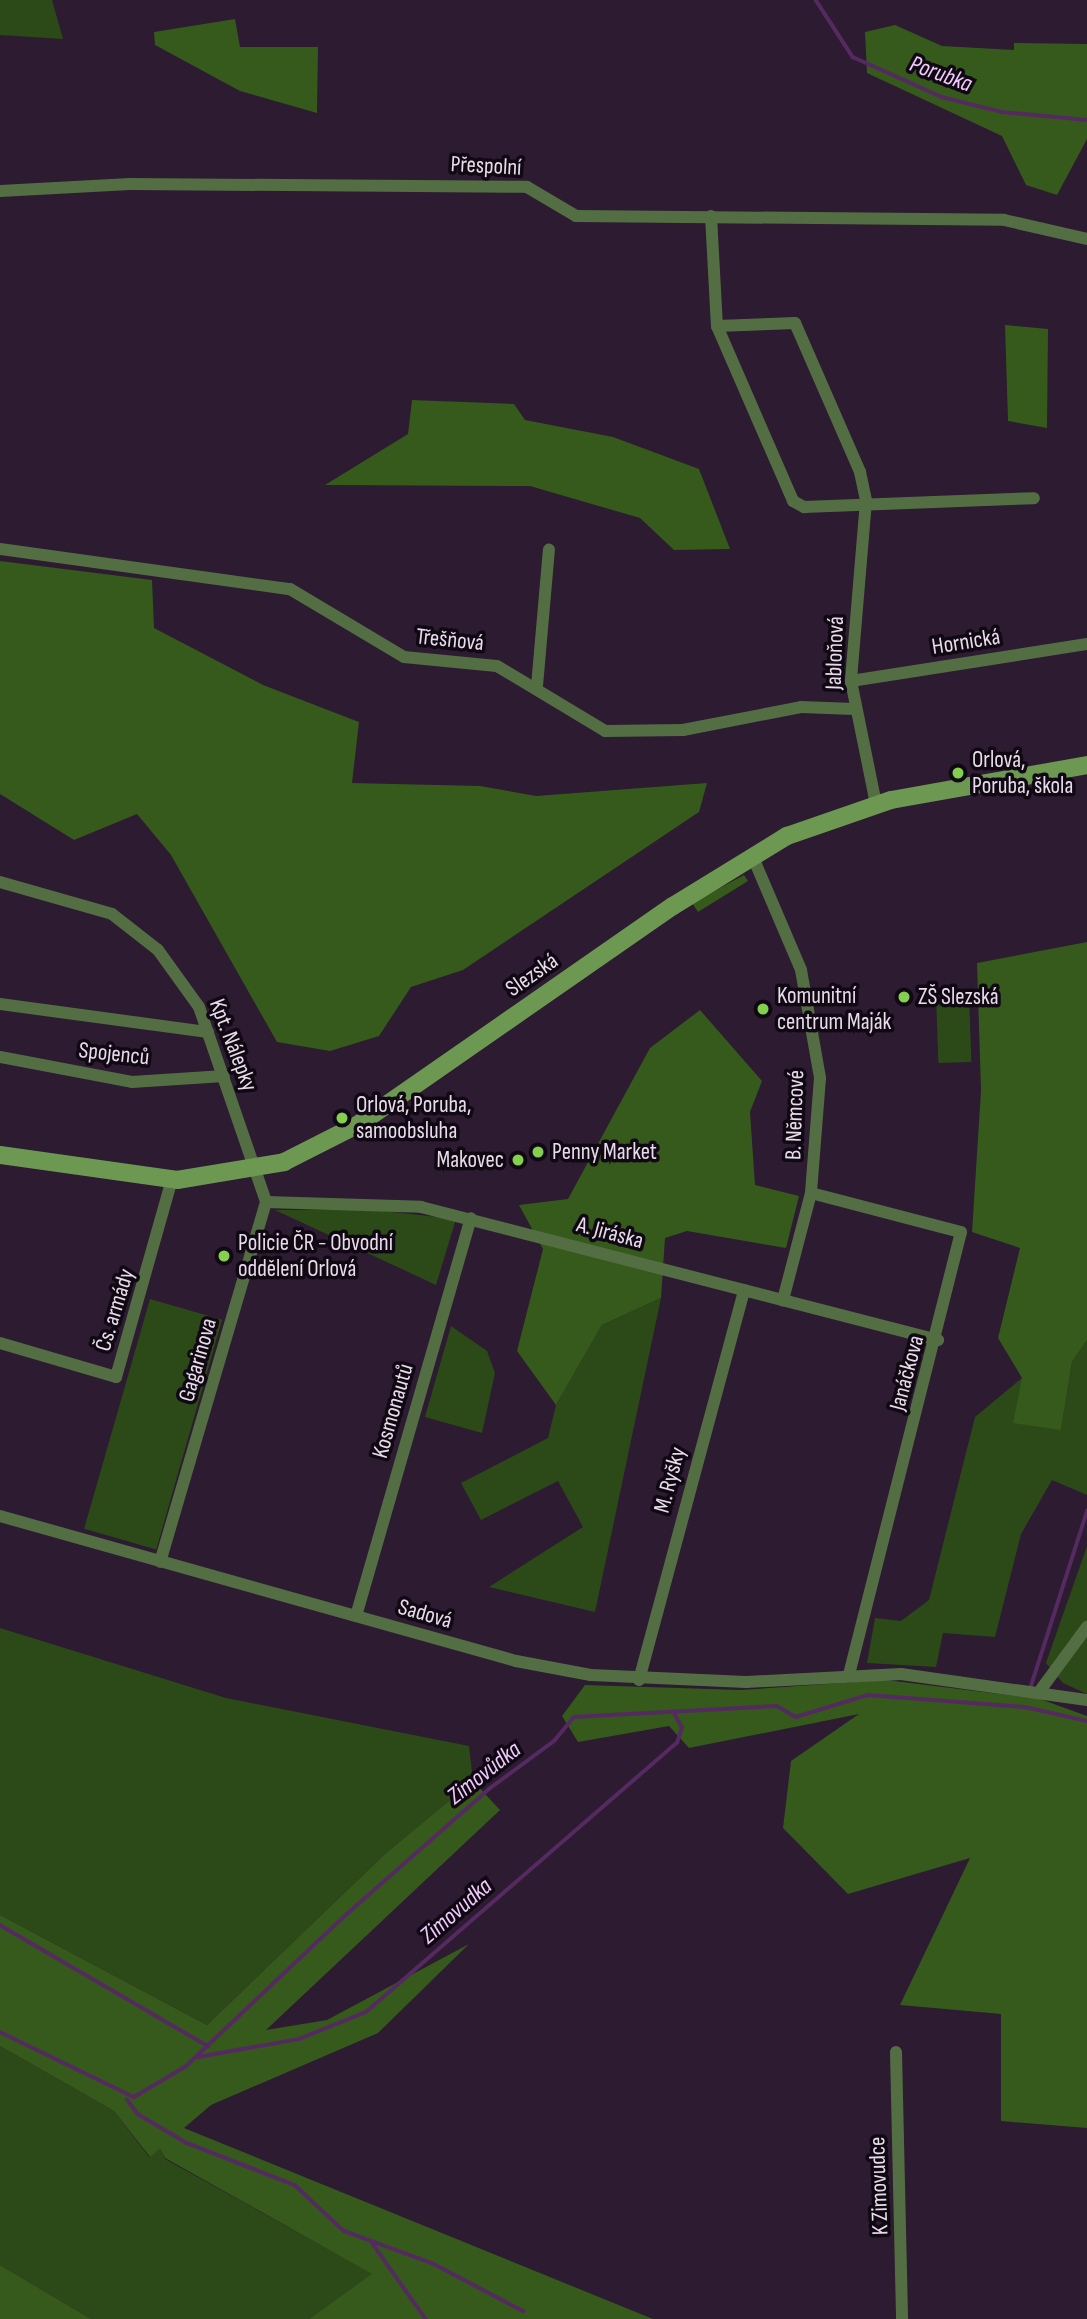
<!DOCTYPE html>
<meta charset="utf-8">
<style>
body{margin:0}
#map{position:relative;width:1087px;height:2319px;overflow:hidden;background:#2c1b31;font-family:"Sofia Sans Condensed",sans-serif}
div>[style]{position:absolute}
.green>*{inset:0;background:#2c4a17;transform-origin:0 0}
.forest>*{inset:0;background:#355a1b}
.stream>*{height:3.5px;margin:-1.75px;padding:0 1.75px;transform-origin:1.75px;border-radius:1.75px;background:#552a60}
.street>*{height:12px;margin:-6px;padding:0 6px;transform-origin:6px;border-radius:6px;background:#536e43}
.secondary>*{height:18px;margin:-9px;padding:0 9px;transform-origin:9px;border-radius:9px;background:#6d9852}
.dots>*{width:19px;height:19px;translate:-50% -50%;box-sizing:border-box;border:4px solid #100913;border-radius:50%}
span{translate:-50% -50%;white-space:nowrap;text-align:center;line-height:1.15;-webkit-text-stroke:7px #100913;paint-order:stroke}
.street-label{font-size:23px;color:#e8dceb}
.poi-label{font-size:23px;color:#e8dceb}
.left{translate:0 -50%;text-align:left}
.right{translate:-100% -50%;text-align:right}
.water-label{font-size:24px;color:#f1cbfc;font-style:italic}
</style>
<div id="map">
<div class="green">
<i style="clip-path:polygon(0 0,52px 0,63px 39px,0 35px)"></i>
<i style="left:969px;top:994px;width:68px;height:33px;rotate:88deg"></i>
<i style="clip-path:polygon(275px 1210px,374px 1210px,456px 1219px,436px 1285px)"></i>
<i style="clip-path:polygon(661px 1298px,595px 1612px,489px 1587px,583px 1527px,558px 1481px,481px 1520px,461px 1483px,548px 1438px,556px 1405px,602px 1325px)"></i>
<i style="left:150px;top:1299px;width:75px;height:239px;rotate:16deg"></i>
<i style="clip-path:polygon(451px 1326px,487px 1351px,495px 1373px,482px 1433px,425px 1417px)"></i>
<i style="clip-path:polygon(1087px 1340px,1087px 1495px,1052px 1480px,1021px 1534px,995px 1637px,943px 1633px,936px 1667px,867px 1663px,875px 1618px,901px 1621px,929px 1600px,975px 1417px,1022px 1378px,1061px 1430px,1072px 1362px)"></i>
<i style="clip-path:polygon(1087px 1546px,1087px 1694px,1063px 1683px,1046px 1663px)"></i>
<i style="clip-path:polygon(0 1628px,226px 1698px,469px 1746px,473px 1781px,386px 1853px,207px 2025px,0 1915px)"></i>
<i style="clip-path:polygon(0 2046px,114px 2111px,149px 2157px,160px 2149px,165px 2159px,373px 2274px,309px 2319px,91px 2319px,0 2265px)"></i>
</div>
<div class="forest">
<i style="clip-path:polygon(235px 19px,240px 47px,318px 47px,317px 113px,240px 91px,155px 45px,154px 32px)"></i>
<i style="clip-path:polygon(895px 25px,942px 46px,1014px 50px,1014px 43px,1087px 44px,1087px 139px,1057px 195px,1026px 185px,1002px 136px,867px 73px,865px 32px)"></i>
<i style="clip-path:polygon(1005px 325px,1048px 329px,1047px 428px,1008px 421px)"></i>
<i style="clip-path:polygon(412px 400px,514px 404px,525px 420px,613px 437px,699px 469px,730px 549px,674px 550px,640px 518px,530px 486px,325px 485px,408px 434px)"></i>
<i style="clip-path:polygon(0 561px,152px 580px,154px 628px,263px 685px,359px 722px,352px 783px,480px 786px,536px 796px,707px 783px,699px 812px,463px 970px,411px 987px,379px 1036px,330px 1051px,277px 1042px,171px 855px,137px 814px,74px 840px,0 794px)"></i>
<i style="clip-path:polygon(744px 875px,748px 881px,698px 912px,692px 903px)"></i>
<i style="clip-path:polygon(1087px 942px,1087px 1340px,1072px 1362px,1061px 1430px,1013px 1423px,1022px 1378px,998px 1338px,1020px 1248px,972px 1232px,981px 1091px,977px 963px)"></i>
<i style="clip-path:polygon(700px 1010px,762px 1081px,750px 1112px,755px 1185px,799px 1196px,786px 1248px,687px 1231px,665px 1238px,661px 1298px,602px 1325px,556px 1405px,517px 1351px,543px 1249px,519px 1205px,568px 1199px,650px 1048px)"></i>
<i style="clip-path:polygon(886px 1680px,1040px 1699px,1087px 1716px,1087px 2128px,1001px 2121px,1001px 2014px,900px 2005px,970px 1858px,848px 1894px,783px 1828px,791px 1761px,859px 1714px,689px 1748px,669px 1726px,578px 1742px,562px 1716px,585px 1685px,741px 1690px)"></i>
<i style="clip-path:polygon(473px 1781px,500px 1810px,266px 2030px,327px 2020px,469px 1944px,378px 2033px,211px 2105px,184px 2128px,653px 2319px,309px 2319px,372px 2274px,165px 2158px,160px 2149px,150px 2157px,114px 2111px,0 2046px,0 1915px,207px 2025px,386px 1853px)"></i>
<i style="clip-path:polygon(0 2265px,91px 2319px,0 2319px)"></i>
</div>
<div class="stream">
<i style="left:816px;top:0;width:68px;rotate:57deg"></i>
<i style="left:853px;top:57px;width:98px;rotate:24.2deg"></i>
<i style="left:942px;top:97px;width:62px;rotate:14deg"></i>
<i style="left:1002px;top:112px;width:85px;rotate:5.4deg"></i>
<i style="left:1030px;top:1689px;width:187px;rotate:-72.2deg"></i>
<i style="left:0;top:1925px;width:241px;rotate:30.2deg"></i>
<i style="left:0;top:2032px;width:149px;rotate:25.9deg"></i>
<i style="left:134px;top:2097px;width:59px;rotate:-30.5deg"></i>
<i style="left:185px;top:2067px;width:224px;rotate:-43.4deg"></i>
<i style="left:348px;top:1913px;width:188px;rotate:-41.3deg"></i>
<i style="left:489px;top:1789px;width:81px;rotate:-36.4deg"></i>
<i style="left:554px;top:1741px;width:31px;rotate:-50deg"></i>
<i style="left:574px;top:1717px;width:203px;rotate:-3.1deg"></i>
<i style="left:777px;top:1706px;width:22px;rotate:30deg"></i>
<i style="left:796px;top:1717px;width:75px;rotate:-17deg"></i>
<i style="left:868px;top:1695px;width:157px;rotate:4.4deg"></i>
<i style="left:1025px;top:1707px;width:64px;rotate:12.7deg"></i>
<i style="left:198px;top:2057px;width:103px;rotate:-10.1deg"></i>
<i style="left:299px;top:2039px;width:72px;rotate:-21.9deg"></i>
<i style="left:366px;top:2012px;width:411px;rotate:-40.9deg"></i>
<i style="left:677px;top:1743px;width:16px;rotate:-72deg"></i>
<i style="left:682px;top:1728px;width:18px;rotate:-119deg"></i>
<i style="left:127px;top:2099px;width:19px;rotate:54deg"></i>
<i style="left:138px;top:2114px;width:57px;rotate:30.6deg"></i>
<i style="left:187px;top:2143px;width:116px;rotate:21.3deg"></i>
<i style="left:295px;top:2185px;width:67px;rotate:43.2deg"></i>
<i style="left:344px;top:2231px;width:96px;rotate:20.1deg"></i>
<i style="left:434px;top:2264px;width:101px;rotate:27.8deg"></i>
<i style="left:373px;top:2244px;width:92px;rotate:54.8deg"></i>
</div>
<div class="street">
<i style="left:0;top:191px;width:130px;rotate:-3.1deg"></i>
<i style="left:130px;top:184px;width:397px;rotate:0.4deg"></i>
<i style="left:527px;top:187px;width:57px;rotate:30.6deg"></i>
<i style="left:576px;top:216px;width:428px;rotate:0.5deg"></i>
<i style="left:1004px;top:220px;width:85px;rotate:12.9deg"></i>
<i style="left:711px;top:216px;width:110px;rotate:86.9deg"></i>
<i style="left:717px;top:326px;width:191px;rotate:66.5deg"></i>
<i style="left:793px;top:501px;width:13px;rotate:29deg"></i>
<i style="left:804px;top:507px;width:230px;rotate:-2.2deg"></i>
<i style="left:717px;top:326px;width:78px;rotate:-2.2deg"></i>
<i style="left:795px;top:323px;width:163px;rotate:66.4deg"></i>
<i style="left:860px;top:472px;width:30px;rotate:78deg"></i>
<i style="left:866px;top:501px;width:181px;rotate:94.8deg"></i>
<i style="left:851px;top:681px;width:126px;rotate:78.5deg"></i>
<i style="left:0;top:549px;width:293px;rotate:7.9deg"></i>
<i style="left:290px;top:589px;width:133px;rotate:30.8deg"></i>
<i style="left:404px;top:657px;width:93px;rotate:5.5deg"></i>
<i style="left:497px;top:666px;width:126px;rotate:31deg"></i>
<i style="left:605px;top:731px;width:78px;rotate:-0.7deg"></i>
<i style="left:683px;top:730px;width:120px;rotate:-11deg"></i>
<i style="left:801px;top:707px;width:53px;rotate:2.2deg"></i>
<i style="left:851px;top:681px;width:239px;rotate:-8.9deg"></i>
<i style="left:537px;top:686px;width:137px;rotate:-85deg"></i>
<i style="left:752px;top:855px;width:125px;rotate:66.9deg"></i>
<i style="left:801px;top:970px;width:110px;rotate:80deg"></i>
<i style="left:820px;top:1078px;width:115px;rotate:94.5deg"></i>
<i style="left:811px;top:1193px;width:111px;rotate:104.7deg"></i>
<i style="left:0;top:882px;width:116px;rotate:15.9deg"></i>
<i style="left:112px;top:914px;width:58px;rotate:38deg"></i>
<i style="left:158px;top:950px;width:70px;rotate:54.3deg"></i>
<i style="left:199px;top:1007px;width:206px;rotate:71deg"></i>
<i style="left:266px;top:1202px;width:375px;rotate:106.4deg"></i>
<i style="left:0;top:1004px;width:210px;rotate:7.7deg"></i>
<i style="left:0;top:1057px;width:134px;rotate:10.7deg"></i>
<i style="left:132px;top:1082px;width:92px;rotate:-3.7deg"></i>
<i style="left:811px;top:1193px;width:155px;rotate:14.6deg"></i>
<i style="left:961px;top:1232px;width:456px;rotate:104.2deg"></i>
<i style="left:266px;top:1202px;width:155px;rotate:1.8deg"></i>
<i style="left:421px;top:1207px;width:534px;rotate:14.43deg"></i>
<i style="left:0;top:1343px;width:121px;rotate:16.3deg"></i>
<i style="left:116px;top:1377px;width:206px;rotate:-74.2deg"></i>
<i style="left:0;top:1516px;width:536px;rotate:15.7deg"></i>
<i style="left:516px;top:1661px;width:76px;rotate:10.6deg"></i>
<i style="left:591px;top:1675px;width:155px;rotate:2.6deg"></i>
<i style="left:746px;top:1682px;width:155px;rotate:-3deg"></i>
<i style="left:901px;top:1674px;width:188px;rotate:8deg"></i>
<i style="left:356px;top:1616px;width:414px;rotate:-73.9deg"></i>
<i style="left:639px;top:1680px;width:404px;rotate:-74.9deg"></i>
<i style="left:1039px;top:1692px;width:81px;rotate:-53.6deg"></i>
<i style="left:896px;top:2052px;width:267px;rotate:88.7deg"></i>
</div>
<div class="secondary">
<i style="left:0;top:1155px;width:179px;rotate:8deg"></i>
<i style="left:177px;top:1180px;width:109px;rotate:-9.5deg"></i>
<i style="left:284px;top:1162px;width:84px;rotate:-26.9deg"></i>
<i style="left:359px;top:1124px;width:382px;rotate:-34.8deg"></i>
<i style="left:673px;top:906px;width:134px;rotate:-31.6deg"></i>
<i style="left:787px;top:836px;width:110px;rotate:-19.1deg"></i>
<i style="left:891px;top:800px;width:199px;rotate:-10.1deg"></i>
</div>
<div class="dots">
<i style="left:958px;top:773px;background:#84d04e"></i>
<i style="left:904px;top:997px;background:#84d04e"></i>
<i style="left:763px;top:1009px;background:#84d04e"></i>
<i style="left:342px;top:1118px;background:#84d04e"></i>
<i style="left:538px;top:1152px;background:#84d04e"></i>
<i style="left:518px;top:1160px;background:#84d04e"></i>
<i style="left:224px;top:1256px;background:#84d04e"></i>
</div>
<div class="street-label">
<span style="left:486px;top:166px;rotate:3deg">Přespolní</span>
<span style="left:450px;top:640px;rotate:6deg">Třešňová</span>
<span style="left:966px;top:642px;rotate:-9deg">Hornická</span>
<span style="left:835px;top:653px;rotate:-88deg">Jabloňová</span>
<span style="left:532px;top:975px;rotate:-35deg">Slezská</span>
<span style="left:233px;top:1045px;rotate:69deg">Kpt. Nálepky</span>
<span style="left:114px;top:1054px;rotate:6deg">Spojenců</span>
<span style="left:795px;top:1115px;rotate:-88deg">B. Němcové</span>
<span style="left:610px;top:1233px;rotate:15deg">A. Jiráska</span>
<span style="left:115px;top:1310px;rotate:-73deg">Čs. armády</span>
<span style="left:198px;top:1360px;rotate:-74deg">Gagarinova</span>
<span style="left:907px;top:1373px;rotate:-75deg">Janáčkova</span>
<span style="left:393px;top:1411px;rotate:-74deg">Kosmonautů</span>
<span style="left:670px;top:1480px;rotate:-75deg">M. Ryšky</span>
<span style="left:425px;top:1614px;rotate:16deg">Sadová</span>
<span style="left:879px;top:2186px;rotate:-92deg">K Zimovudce</span>
</div>
<div class="poi-label">
<span class="left" style="left:972px;top:773px">Orlová,<br>Poruba, škola</span>
<span class="left" style="left:777px;top:1009px">Komunitní<br>centrum Maják</span>
<span class="left" style="left:918px;top:997px">ZŠ Slezská</span>
<span class="left" style="left:356px;top:1118px">Orlová, Poruba,<br>samoobsluha</span>
<span class="left" style="left:552px;top:1152px">Penny Market</span>
<span class="right" style="left:504px;top:1160px">Makovec</span>
<span class="left" style="left:238px;top:1256px">Policie ČR - Obvodní<br>oddělení Orlová</span>
</div>
<div class="water-label">
<span style="left:941px;top:74px;rotate:20deg">Porubka</span>
<span style="left:484px;top:1773px;rotate:-38deg">Zimovůdka</span>
<span style="left:456px;top:1911px;rotate:-41deg">Zimovudka</span>
</div>
</div>
